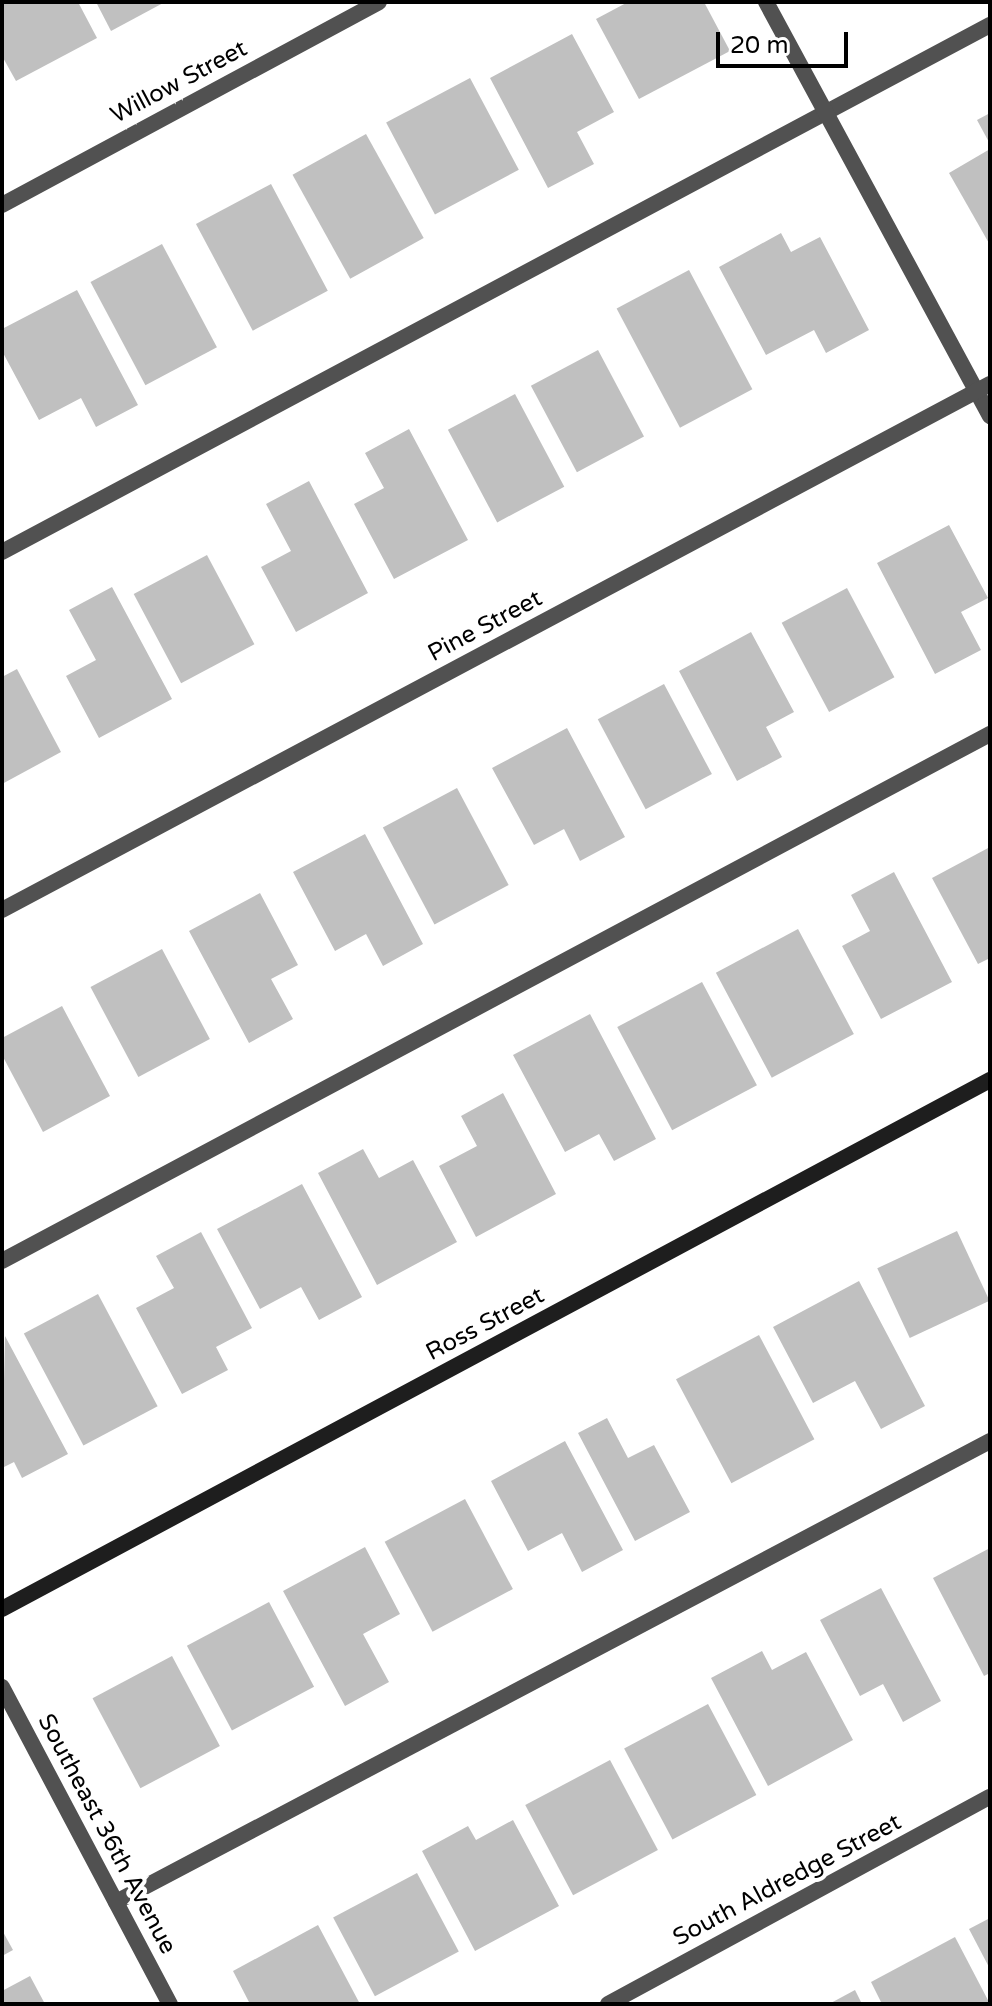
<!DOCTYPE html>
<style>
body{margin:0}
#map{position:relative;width:992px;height:2006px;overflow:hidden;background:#fff;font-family:"Varela Round",sans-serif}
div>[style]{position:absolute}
.building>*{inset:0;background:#c0c0c0;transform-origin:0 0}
.lane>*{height:16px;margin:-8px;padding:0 8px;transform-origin:8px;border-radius:8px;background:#515151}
.street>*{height:16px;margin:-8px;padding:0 8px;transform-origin:8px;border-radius:8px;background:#515151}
.secondary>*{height:16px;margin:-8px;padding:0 8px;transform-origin:8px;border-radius:8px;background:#1e1e1e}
span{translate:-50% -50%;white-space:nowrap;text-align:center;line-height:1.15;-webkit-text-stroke:8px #fff;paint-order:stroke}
.street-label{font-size:24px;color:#000}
.frame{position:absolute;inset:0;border:4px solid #000;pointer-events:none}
.scale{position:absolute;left:716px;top:32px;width:132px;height:36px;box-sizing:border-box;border:4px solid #000;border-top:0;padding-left:10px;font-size:24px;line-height:28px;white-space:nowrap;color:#000;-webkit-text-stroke:6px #fff;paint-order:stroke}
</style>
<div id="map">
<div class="building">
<i style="clip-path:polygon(2px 2px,78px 2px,97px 38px,16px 81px,2px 56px)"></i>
<i style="clip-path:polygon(96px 2px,165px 2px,111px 31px)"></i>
<i style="clip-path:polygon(628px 2px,704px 2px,730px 51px,639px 99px,596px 19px)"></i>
<i style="clip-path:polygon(572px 34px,614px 112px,577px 132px,594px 164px,548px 188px,490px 78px)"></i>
<i style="left:470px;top:78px;width:104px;height:95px;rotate:62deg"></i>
<i style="clip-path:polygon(990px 113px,990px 144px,977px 120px)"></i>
<i style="left:366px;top:134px;width:119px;height:84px;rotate:61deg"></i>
<i style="clip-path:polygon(990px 149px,990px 245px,949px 173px)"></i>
<i style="left:271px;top:184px;width:121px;height:85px;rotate:62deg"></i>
<i style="clip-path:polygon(781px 233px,791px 252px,820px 237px,869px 330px,826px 353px,814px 330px,766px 355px,719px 267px)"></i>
<i style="left:162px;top:244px;width:117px;height:81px;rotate:62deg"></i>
<i style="left:689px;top:270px;width:135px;height:82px;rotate:62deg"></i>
<i style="clip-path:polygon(77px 290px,138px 405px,96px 427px,81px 398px,39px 420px,2px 351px,2px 329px)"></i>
<i style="left:598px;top:350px;width:98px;height:76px;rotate:62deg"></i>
<i style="left:515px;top:394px;width:105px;height:76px;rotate:62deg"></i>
<i style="clip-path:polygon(409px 429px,468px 540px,394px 579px,354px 504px,384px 488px,365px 453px)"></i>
<i style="clip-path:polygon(309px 481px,368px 593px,296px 632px,261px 567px,291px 551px,266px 504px)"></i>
<i style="clip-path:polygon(949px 525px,988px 598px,961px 612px,981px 650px,935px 674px,877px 563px)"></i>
<i style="left:207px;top:555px;width:101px;height:83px;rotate:62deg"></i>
<i style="clip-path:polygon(112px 587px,172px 699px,99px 738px,66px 676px,96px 660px,69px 610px)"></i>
<i style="left:847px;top:588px;width:101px;height:74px;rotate:62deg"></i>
<i style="clip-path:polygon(751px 632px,794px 712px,766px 727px,782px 757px,737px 781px,679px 671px)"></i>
<i style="clip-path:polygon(17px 669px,61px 752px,2px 784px,2px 677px)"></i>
<i style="left:664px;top:684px;width:102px;height:75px;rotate:62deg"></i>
<i style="clip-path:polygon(567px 728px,625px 837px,580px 861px,564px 829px,534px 845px,492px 768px)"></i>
<i style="left:457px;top:788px;width:110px;height:84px;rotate:62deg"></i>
<i style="clip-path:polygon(365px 834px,423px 944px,383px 966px,366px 934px,335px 951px,293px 872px)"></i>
<i style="clip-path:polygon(990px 847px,990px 958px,978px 964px,932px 878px)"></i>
<i style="clip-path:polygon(894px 872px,952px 982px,881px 1019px,842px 946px,870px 931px,851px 895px)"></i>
<i style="clip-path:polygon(260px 893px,298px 965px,271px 979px,293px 1019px,249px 1043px,189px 931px)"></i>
<i style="left:798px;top:929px;width:119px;height:93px;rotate:62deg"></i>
<i style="left:162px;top:949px;width:102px;height:81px;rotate:62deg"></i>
<i style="left:702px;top:982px;width:117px;height:96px;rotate:62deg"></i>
<i style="clip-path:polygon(62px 1006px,110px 1096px,43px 1132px,2px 1055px,2px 1038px)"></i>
<i style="clip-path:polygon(590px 1014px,656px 1139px,614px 1161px,599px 1134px,565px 1152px,513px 1055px)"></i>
<i style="clip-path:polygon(503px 1093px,556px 1194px,476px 1237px,439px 1166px,477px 1146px,461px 1116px)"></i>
<i style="clip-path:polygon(363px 1149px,379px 1178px,413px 1160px,457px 1242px,377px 1285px,318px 1173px)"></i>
<i style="clip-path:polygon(302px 1184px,362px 1297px,319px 1320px,301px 1287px,260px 1309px,217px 1229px)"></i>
<i style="left:957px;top:1231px;width:77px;height:88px;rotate:65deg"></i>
<i style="clip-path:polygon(201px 1232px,252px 1328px,216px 1347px,228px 1370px,182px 1394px,136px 1308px,174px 1288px,156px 1256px)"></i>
<i style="clip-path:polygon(859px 1281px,925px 1406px,881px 1429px,855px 1381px,813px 1403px,773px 1327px)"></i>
<i style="left:98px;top:1294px;width:127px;height:84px;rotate:62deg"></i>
<i style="left:759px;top:1335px;width:118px;height:94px;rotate:62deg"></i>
<i style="clip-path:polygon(5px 1336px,68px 1454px,22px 1478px,14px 1462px,2px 1468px)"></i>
<i style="clip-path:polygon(607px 1418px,628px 1458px,654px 1445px,690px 1512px,635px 1541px,578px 1433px)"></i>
<i style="clip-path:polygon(565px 1441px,623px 1550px,582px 1572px,562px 1533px,528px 1551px,491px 1481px)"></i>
<i style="left:465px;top:1499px;width:102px;height:91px;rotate:62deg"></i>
<i style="clip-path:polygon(365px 1547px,400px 1614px,363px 1634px,389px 1682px,345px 1706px,283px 1591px)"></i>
<i style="clip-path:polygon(990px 1548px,990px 1673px,984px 1676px,933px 1578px)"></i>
<i style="clip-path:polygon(881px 1588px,941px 1701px,903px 1722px,883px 1684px,860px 1696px,820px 1620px)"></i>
<i style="left:269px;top:1602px;width:96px;height:93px;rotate:62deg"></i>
<i style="clip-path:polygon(762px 1651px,772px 1670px,806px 1652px,853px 1740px,768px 1786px,711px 1678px)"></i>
<i style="left:172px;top:1656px;width:102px;height:90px;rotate:62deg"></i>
<i style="left:708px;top:1704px;width:103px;height:95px;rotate:62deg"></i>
<i style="left:610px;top:1760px;width:102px;height:96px;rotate:62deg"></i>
<i style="clip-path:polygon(513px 1820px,559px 1906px,475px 1951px,422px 1851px,468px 1826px,476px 1840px)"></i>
<i style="left:417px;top:1873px;width:89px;height:95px;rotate:62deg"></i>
<i style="clip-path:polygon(990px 1918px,990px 1969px,969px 1929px)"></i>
<i style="clip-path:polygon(318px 1925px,360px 2004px,250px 2004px,233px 1971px)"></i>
<i style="clip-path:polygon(2px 1930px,13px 1950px,2px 1956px)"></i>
<i style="clip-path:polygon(955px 1937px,990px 2004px,882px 2004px,871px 1982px)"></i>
<i style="clip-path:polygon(30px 1976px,45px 2004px,2px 2004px,2px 1991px)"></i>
<i style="clip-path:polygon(855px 1990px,862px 2004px,829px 2004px)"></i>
</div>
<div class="lane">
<i style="left:2px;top:552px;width:1120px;rotate:-28.08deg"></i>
<i style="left:2px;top:1261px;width:1120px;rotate:-28.08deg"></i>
<i style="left:116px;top:1902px;width:988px;rotate:-27.81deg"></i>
</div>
<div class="street">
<i style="left:766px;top:2px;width:471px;rotate:61.6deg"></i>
<i style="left:2px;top:205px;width:428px;rotate:-28.3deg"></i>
<i style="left:2px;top:910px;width:1119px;rotate:-28.03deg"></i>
<i style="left:2px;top:1687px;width:359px;rotate:62.1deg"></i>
<i style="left:608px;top:2004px;width:434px;rotate:-28.5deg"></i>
</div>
<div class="secondary">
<i style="left:2px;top:1609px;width:1121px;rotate:-28.17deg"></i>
</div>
<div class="street-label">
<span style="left:179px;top:82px;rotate:-28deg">Willow Street</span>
<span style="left:485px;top:626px;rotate:-28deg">Pine Street</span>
<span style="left:485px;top:1324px;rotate:-28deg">Ross Street</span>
<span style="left:107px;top:1834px;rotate:62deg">Southeast 36th Avenue</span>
<span style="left:787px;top:1880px;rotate:-28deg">South Aldredge Street</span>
</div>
<div class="frame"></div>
<div class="scale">20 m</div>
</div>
